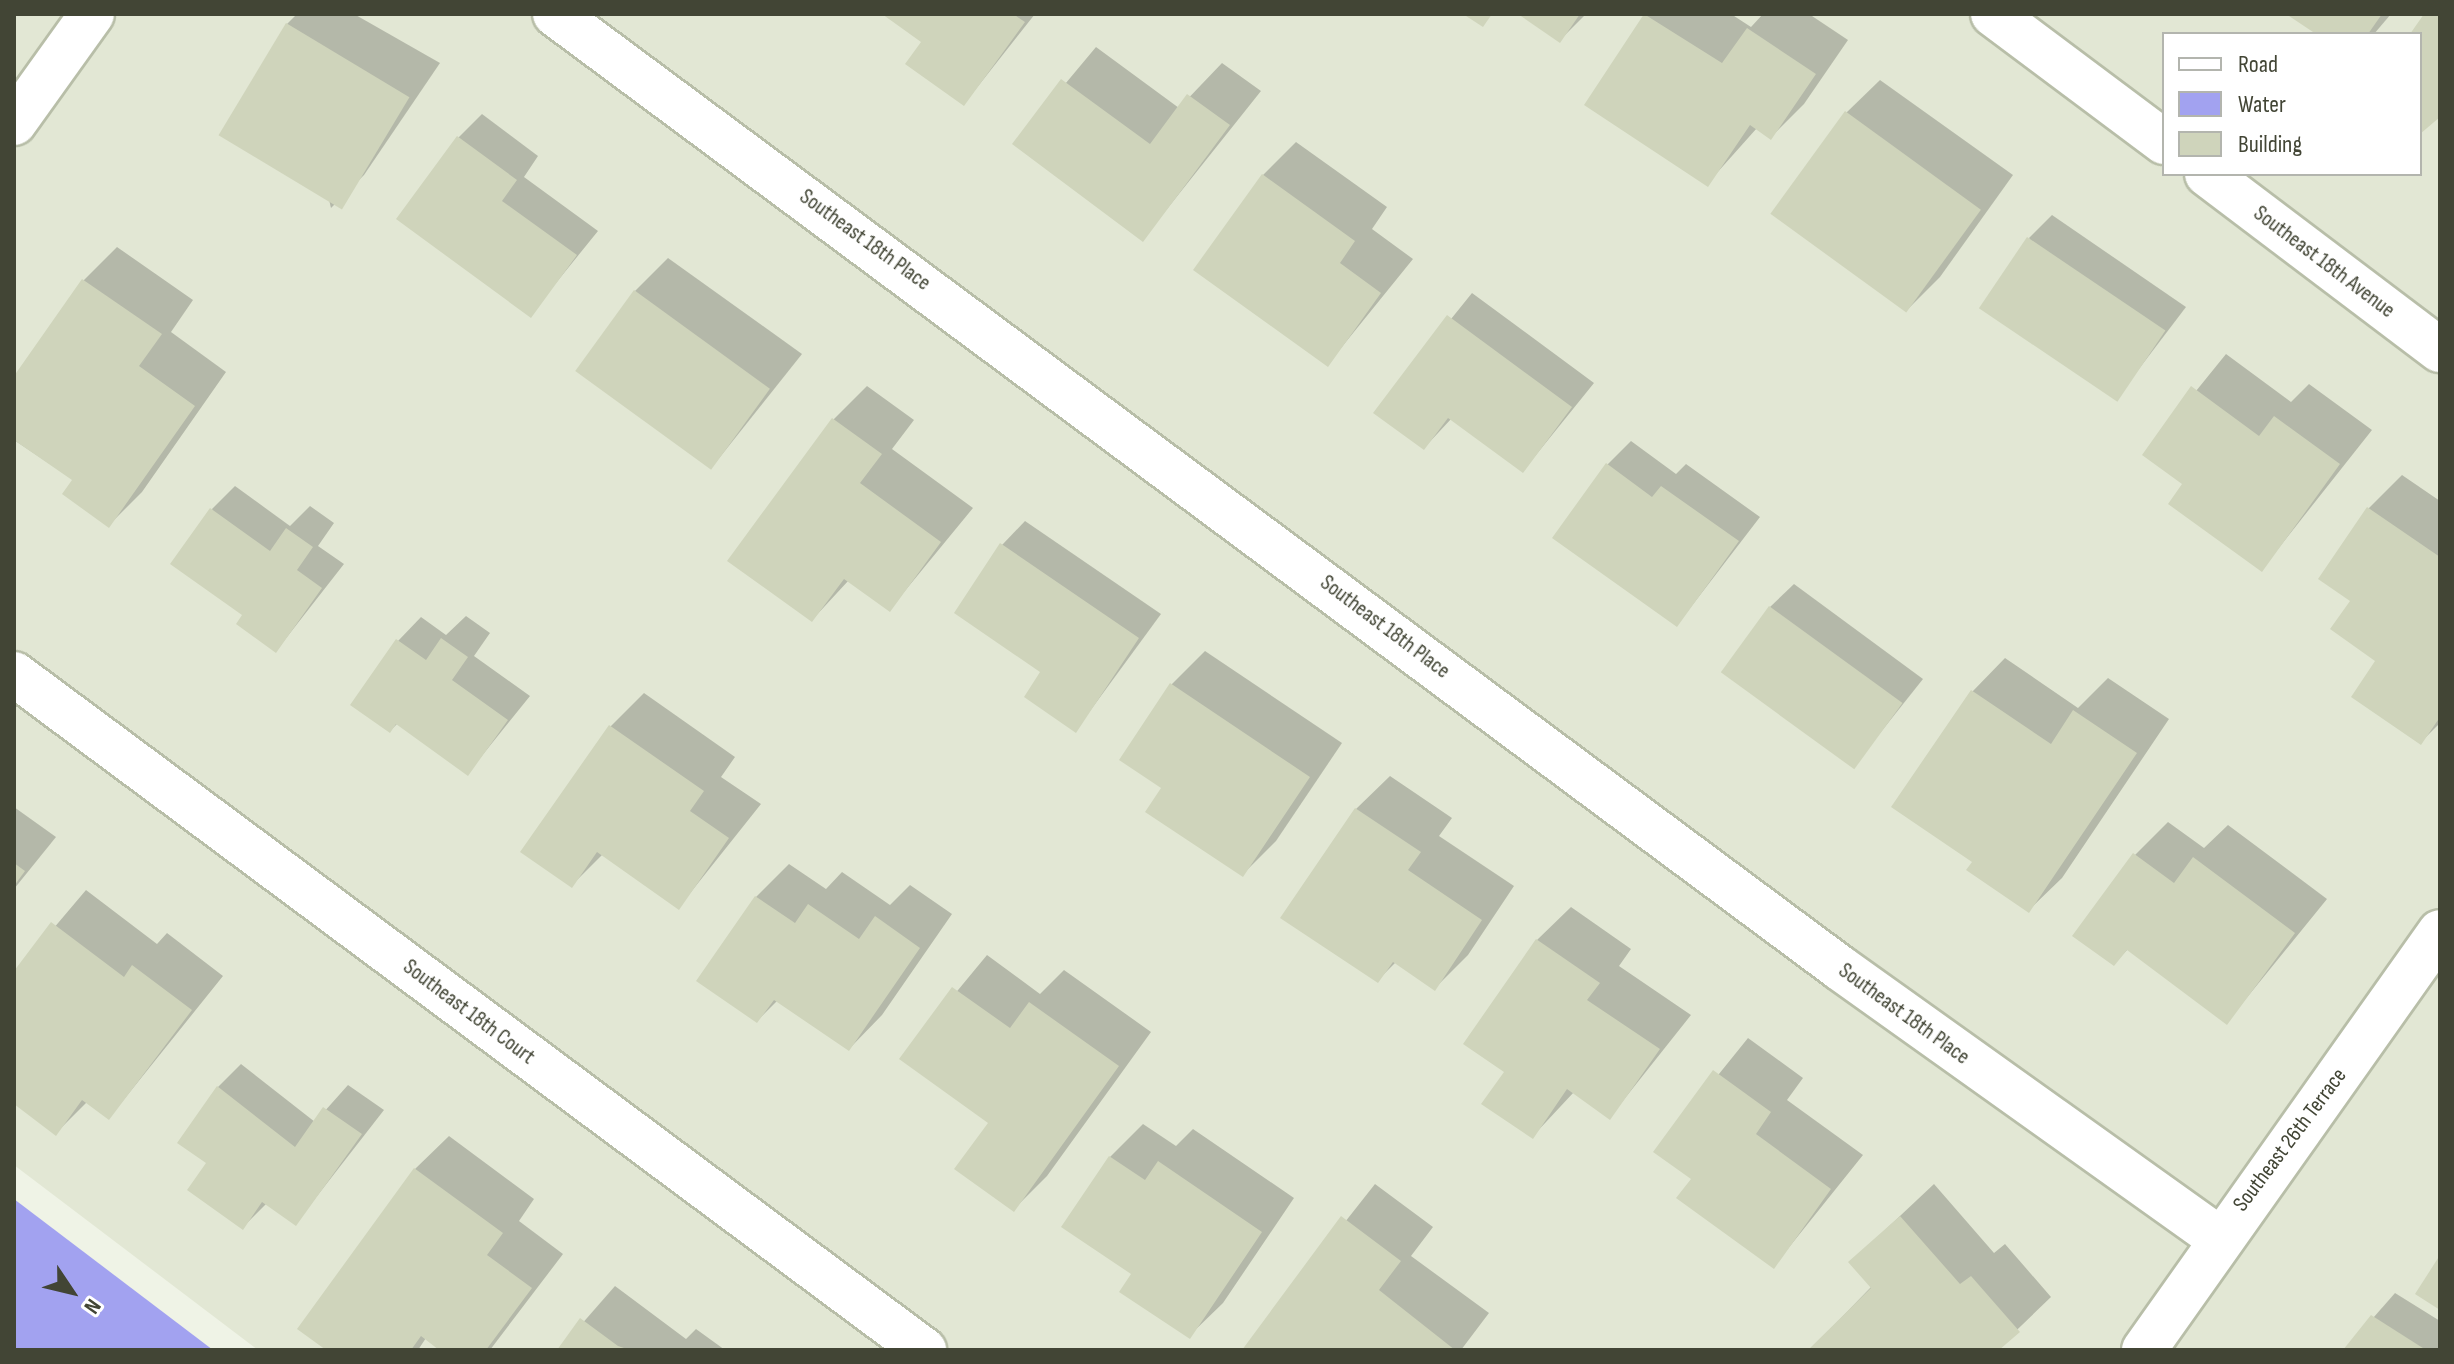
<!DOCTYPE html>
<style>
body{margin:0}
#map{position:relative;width:2454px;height:1364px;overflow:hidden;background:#eff3e6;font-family:"Sofia Sans Condensed",sans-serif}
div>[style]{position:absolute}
.residential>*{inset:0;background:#e2e7d4}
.water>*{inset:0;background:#a2a2f0}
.shadow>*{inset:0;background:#0003}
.building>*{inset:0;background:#cfd4bb;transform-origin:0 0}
.roads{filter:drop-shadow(2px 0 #b8bea8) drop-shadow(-2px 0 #b8bea8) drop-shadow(0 2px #b8bea8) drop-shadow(0 -2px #b8bea8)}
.minor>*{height:44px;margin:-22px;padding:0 22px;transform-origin:22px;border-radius:22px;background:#fff}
span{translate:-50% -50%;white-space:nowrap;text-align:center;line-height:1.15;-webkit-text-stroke:7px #fff;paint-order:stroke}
.street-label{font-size:22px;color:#424535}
.frame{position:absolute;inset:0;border:16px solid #424535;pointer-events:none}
.legend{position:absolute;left:2162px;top:32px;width:260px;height:144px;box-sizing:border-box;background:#fff;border:2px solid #b3b5ae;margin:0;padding:10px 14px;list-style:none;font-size:24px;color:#424535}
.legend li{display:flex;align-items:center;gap:16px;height:40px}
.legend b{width:40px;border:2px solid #b3b5ae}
.north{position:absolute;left:32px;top:1252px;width:80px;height:80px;-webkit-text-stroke:6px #fff;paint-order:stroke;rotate:125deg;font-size:22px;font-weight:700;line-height:32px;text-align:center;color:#424535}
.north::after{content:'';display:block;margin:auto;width:28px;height:36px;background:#424535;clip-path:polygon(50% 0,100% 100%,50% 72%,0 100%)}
</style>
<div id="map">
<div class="residential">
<i style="clip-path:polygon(evenodd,14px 14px,2440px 14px,2440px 1350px,258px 1350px,14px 1165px,14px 14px,2164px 34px,2420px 34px,2420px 174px,2164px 174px,2164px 34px)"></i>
</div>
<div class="water">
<i style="clip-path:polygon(14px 1199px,213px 1350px,14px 1350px)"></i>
</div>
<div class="shadow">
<i style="clip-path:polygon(297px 14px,354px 14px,440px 63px,364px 175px,331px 208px,287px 24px)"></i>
<i style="clip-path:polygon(885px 14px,1035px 14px,964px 104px,924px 41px)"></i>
<i style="clip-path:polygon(1521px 14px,1586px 14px,1560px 40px)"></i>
<i style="clip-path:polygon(1646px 14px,1731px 14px,1751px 27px,1763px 14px,1809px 14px,1848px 40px,1804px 104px,1771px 137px,1757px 128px,1707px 184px,1587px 104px)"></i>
<i style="clip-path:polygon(2290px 14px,2391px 14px,2374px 34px,2319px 34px)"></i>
<i style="clip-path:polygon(1096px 47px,1179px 108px,1222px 63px,1261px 91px,1143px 239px,1015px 144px)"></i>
<i style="clip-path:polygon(1880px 80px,2013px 175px,1940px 277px,1907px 310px,1846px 113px)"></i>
<i style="clip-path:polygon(482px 114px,538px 156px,524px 177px,598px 231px,530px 315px,458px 138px)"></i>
<i style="clip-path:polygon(1296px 142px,1387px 207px,1372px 229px,1413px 259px,1328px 364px,1263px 175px)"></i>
<i style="clip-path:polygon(2052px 215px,2186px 307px,2116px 399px,2029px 238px)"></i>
<i style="clip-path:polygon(117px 247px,193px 300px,171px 332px,226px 372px,142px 492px,109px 525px,74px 480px,14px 440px,14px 379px,84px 280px)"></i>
<i style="clip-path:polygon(668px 258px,802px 354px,712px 467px,635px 291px)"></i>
<i style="clip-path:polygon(1472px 293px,1594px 383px,1523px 471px,1452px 418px,1424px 448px,1376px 412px)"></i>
<i style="clip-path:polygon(2226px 354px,2291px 402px,2309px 384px,2372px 430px,2262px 569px,2185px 484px,2145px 454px)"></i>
<i style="clip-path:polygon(867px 386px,914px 420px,892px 449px,973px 508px,890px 609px,849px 580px,812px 620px,730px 561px,834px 419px)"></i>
<i style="clip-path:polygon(1631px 441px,1676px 474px,1686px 464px,1760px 517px,1677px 625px,1607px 465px)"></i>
<i style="clip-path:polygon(2402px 475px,2440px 501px,2440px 723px,2421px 742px,2353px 600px,2321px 578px,2369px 508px)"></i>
<i style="clip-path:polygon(235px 486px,290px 526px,310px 506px,334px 523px,318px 546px,344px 564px,276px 651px,245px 614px,212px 509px)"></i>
<i style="clip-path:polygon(1025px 521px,1161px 614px,1076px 730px,1043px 672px,1002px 545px)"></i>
<i style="clip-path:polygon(1794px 584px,1923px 679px,1853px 767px,1770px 607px)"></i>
<i style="clip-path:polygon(466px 616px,490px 633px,474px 656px,530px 696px,468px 773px,398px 723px,390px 731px,398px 641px,421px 617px,446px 635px)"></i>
<i style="clip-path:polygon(1205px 651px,1342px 743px,1276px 841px,1243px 874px,1164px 787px,1172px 684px)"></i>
<i style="clip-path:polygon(2005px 658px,2078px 708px,2108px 678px,2169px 719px,2062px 878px,2028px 911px,1972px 692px)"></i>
<i style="clip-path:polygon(644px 693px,735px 757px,721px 777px,761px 804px,679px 907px,603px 854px,572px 885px,523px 851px,611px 726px)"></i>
<i style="clip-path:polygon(1390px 776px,1452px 818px,1439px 836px,1514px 886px,1468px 955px,1435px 988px,1396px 962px,1378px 980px,1356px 809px)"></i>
<i style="clip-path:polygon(14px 807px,56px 837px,14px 889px)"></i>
<i style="clip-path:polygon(2168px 822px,2204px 848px,2228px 825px,2327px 899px,2227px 1022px,2128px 949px,2114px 964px,2135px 855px)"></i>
<i style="clip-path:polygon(789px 864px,826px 889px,842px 872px,890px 905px,910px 885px,952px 914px,882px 1015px,849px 1049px,778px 1000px,757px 1021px,756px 897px)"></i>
<i style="clip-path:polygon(86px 890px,157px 944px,167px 933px,223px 976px,109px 1118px,87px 1102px,56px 1133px,14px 1101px,14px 975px)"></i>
<i style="clip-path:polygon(1571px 907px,1631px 949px,1619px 966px,1691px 1015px,1610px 1117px,1574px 1092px,1532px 1137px,1507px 1071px,1537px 940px)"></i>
<i style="clip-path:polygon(987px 955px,1040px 994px,1064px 970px,1151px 1032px,1047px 1176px,1014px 1209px,990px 1122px,901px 1059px)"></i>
<i style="clip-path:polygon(1748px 1038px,1803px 1078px,1787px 1100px,1863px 1155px,1774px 1266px,1694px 1178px,1656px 1152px)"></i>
<i style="clip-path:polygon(241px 1064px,315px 1122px,348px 1085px,384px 1110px,296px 1223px,267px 1203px,243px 1227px,208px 1162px,218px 1087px)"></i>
<i style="clip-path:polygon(1143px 1124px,1176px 1146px,1193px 1129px,1294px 1198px,1223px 1303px,1189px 1336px,1134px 1273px,1110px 1157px)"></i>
<i style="clip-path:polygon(449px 1136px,534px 1199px,519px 1221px,563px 1254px,490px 1350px,442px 1350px,426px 1338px,418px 1350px,329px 1350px,300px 1329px,415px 1169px)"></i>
<i style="clip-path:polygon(1375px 1184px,1433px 1227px,1411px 1256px,1489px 1313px,1461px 1350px,1244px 1350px)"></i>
<i style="clip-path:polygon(1934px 1184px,1994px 1253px,2005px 1244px,2051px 1297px,1996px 1350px,1810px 1350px,1872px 1286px,1851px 1262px)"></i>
<i style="clip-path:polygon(615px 1286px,686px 1339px,696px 1329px,725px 1350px,559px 1350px)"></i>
<i style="clip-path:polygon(2395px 1293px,2440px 1321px,2440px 1350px,2345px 1350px)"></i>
</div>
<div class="building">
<i style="clip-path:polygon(882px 14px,1013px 14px,1025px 22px,964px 106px,905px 64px,921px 42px)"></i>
<i style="clip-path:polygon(1463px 14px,1492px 14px,1483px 27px)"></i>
<i style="clip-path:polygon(1518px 14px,1580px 14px,1560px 43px)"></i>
<i style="clip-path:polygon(1644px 14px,1722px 63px,1747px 28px,1816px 74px,1771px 140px,1750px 125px,1708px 187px,1584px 105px)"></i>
<i style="clip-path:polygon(2286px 14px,2382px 14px,2368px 34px,2316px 34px)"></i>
<i style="clip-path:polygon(2424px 14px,2440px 14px,2440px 117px,2420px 134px,2420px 34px,2410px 34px)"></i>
<i style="left:286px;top:23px;width:144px;height:131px;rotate:31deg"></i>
<i style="clip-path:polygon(1061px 79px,1150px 144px,1187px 94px,1230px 125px,1143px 242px,1012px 144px)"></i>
<i style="left:1845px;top:111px;width:168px;height:127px;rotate:36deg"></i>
<i style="clip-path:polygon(457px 136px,517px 180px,502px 201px,577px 255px,531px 318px,396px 219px)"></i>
<i style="clip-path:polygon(1262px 174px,1355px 241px,1340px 263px,1381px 293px,1328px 367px,1193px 270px)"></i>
<i style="left:2027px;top:237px;width:167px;height:86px;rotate:34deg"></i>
<i style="clip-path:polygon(82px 279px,162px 334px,139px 366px,195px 406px,109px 528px,62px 494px,72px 480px,14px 440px,14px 376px)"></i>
<i style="left:634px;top:290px;width:168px;height:100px;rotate:36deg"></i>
<i style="clip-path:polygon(1447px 315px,1572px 407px,1523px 473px,1448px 418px,1424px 450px,1373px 413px)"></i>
<i style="clip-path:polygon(2191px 386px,2259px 436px,2274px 416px,2340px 464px,2262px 572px,2168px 504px,2182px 484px,2142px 455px)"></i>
<i style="clip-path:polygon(832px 418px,882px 454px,860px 483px,941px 542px,890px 612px,844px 579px,812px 622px,727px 561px)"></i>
<i style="clip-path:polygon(1606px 463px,1652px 497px,1661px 486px,1739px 541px,1677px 627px,1552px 538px)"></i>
<i style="clip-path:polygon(2367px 507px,2440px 557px,2440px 717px,2421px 745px,2351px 697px,2375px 661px,2330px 629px,2350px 601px,2318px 579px)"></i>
<i style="clip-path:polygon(210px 508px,270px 551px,286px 528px,313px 547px,297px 570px,322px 588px,276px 653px,236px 624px,242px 615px,170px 564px)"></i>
<i style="clip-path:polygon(1000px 543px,1139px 638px,1076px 733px,1024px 697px,1040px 672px,954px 613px)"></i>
<i style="left:1769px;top:606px;width:165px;height:82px;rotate:36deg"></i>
<i style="clip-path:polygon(441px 638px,468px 657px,452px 680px,508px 720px,468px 776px,396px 724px,390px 733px,350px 705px,396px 639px,426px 660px)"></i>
<i style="clip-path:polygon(1170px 683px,1310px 777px,1243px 877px,1145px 812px,1161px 788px,1119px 760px)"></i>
<i style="clip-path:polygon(1971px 690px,2051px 744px,2073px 710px,2137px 753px,2029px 913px,1966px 870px,1972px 862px,1891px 807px)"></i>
<i style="clip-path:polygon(609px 725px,704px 791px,690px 811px,729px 838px,679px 910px,597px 852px,572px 888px,520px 852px)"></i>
<i style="clip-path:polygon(1355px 808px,1421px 852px,1408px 870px,1482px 920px,1435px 991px,1393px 962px,1378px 983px,1280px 918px)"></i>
<i style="clip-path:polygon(2133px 853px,2174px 883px,2193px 857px,2295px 933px,2227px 1025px,2127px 950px,2114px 966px,2072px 936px)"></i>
<i style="clip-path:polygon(14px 863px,25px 871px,14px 886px)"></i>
<i style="clip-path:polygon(755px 896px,795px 923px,808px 904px,859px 939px,875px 916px,920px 948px,849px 1051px,774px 1000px,757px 1023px,696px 981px)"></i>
<i style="clip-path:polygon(51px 922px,124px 977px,132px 965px,192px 1010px,109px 1120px,82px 1100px,56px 1136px,14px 1104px,14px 971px)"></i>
<i style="clip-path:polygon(1536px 939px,1600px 983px,1587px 1000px,1660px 1049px,1610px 1120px,1567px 1089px,1533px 1139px,1481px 1104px,1504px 1072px,1463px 1044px)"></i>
<i style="clip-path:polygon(952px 987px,1010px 1028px,1029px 1002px,1119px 1066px,1014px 1212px,954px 1169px,988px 1123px,899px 1059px)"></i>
<i style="clip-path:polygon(1713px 1070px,1771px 1112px,1756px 1134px,1831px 1189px,1774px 1269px,1676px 1198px,1691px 1179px,1653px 1152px)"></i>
<i style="clip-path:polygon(217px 1086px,295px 1147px,323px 1107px,362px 1134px,296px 1226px,262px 1202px,243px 1230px,187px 1190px,206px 1163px,177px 1143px)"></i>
<i style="clip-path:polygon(1109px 1156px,1145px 1180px,1158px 1161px,1262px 1232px,1190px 1339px,1119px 1292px,1131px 1274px,1061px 1227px)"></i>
<i style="clip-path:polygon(414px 1168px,503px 1233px,487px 1255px,532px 1288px,486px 1350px,439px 1350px,421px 1336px,411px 1350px,326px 1350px,297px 1329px)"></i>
<i style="clip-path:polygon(1341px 1216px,1401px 1261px,1379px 1290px,1455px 1350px,1242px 1350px)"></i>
<i style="clip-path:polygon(1900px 1216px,1960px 1284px,1971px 1276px,2020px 1332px,1999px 1350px,1808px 1350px,1871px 1288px,1848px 1262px)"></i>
<i style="clip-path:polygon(2440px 1255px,2440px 1310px,2415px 1294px)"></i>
<i style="clip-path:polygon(2371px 1315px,2426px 1350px,2343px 1350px)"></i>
<i style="clip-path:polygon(580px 1318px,618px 1346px,630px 1350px,557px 1350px)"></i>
</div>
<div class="roads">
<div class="minor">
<i style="left:555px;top:14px;width:1600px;rotate:36.59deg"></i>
<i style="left:1840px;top:968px;width:463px;rotate:35.5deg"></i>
<i style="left:1993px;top:14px;width:214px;rotate:36.8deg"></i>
<i style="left:14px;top:123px;width:134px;rotate:-54.4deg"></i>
<i style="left:2207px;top:174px;width:292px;rotate:37.1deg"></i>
<i style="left:14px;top:674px;width:1134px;rotate:36.61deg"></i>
<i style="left:2144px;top:1350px;width:512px;rotate:-54.7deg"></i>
</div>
</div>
<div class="street-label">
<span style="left:865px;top:240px;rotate:36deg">Southeast 18th Place</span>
<span style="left:2324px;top:262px;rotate:37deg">Southeast 18th Avenue</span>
<span style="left:1385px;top:627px;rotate:37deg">Southeast 18th Place</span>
<span style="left:469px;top:1012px;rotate:37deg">Southeast 18th Court</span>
<span style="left:1904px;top:1014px;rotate:36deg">Southeast 18th Place</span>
<span style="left:2290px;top:1140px;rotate:-53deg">Southeast 26th Terrace</span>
</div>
<div class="frame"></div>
<ul class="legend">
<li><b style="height:10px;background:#fff"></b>Road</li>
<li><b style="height:22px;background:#a2a2f0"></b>Water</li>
<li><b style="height:22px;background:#cfd4bb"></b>Building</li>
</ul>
<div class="north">N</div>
</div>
